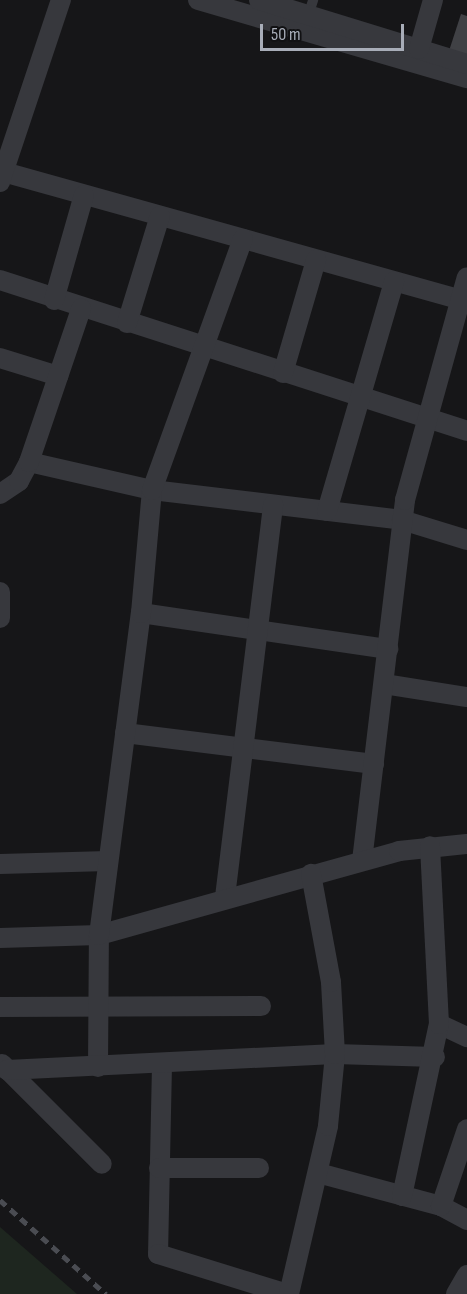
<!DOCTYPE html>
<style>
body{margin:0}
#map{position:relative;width:467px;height:1294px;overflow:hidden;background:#161618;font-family:"Sofia Sans Condensed",sans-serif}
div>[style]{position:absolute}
.green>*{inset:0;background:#1e261f}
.building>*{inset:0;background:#404145}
.lane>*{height:10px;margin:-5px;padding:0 5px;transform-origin:5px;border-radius:5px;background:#37383d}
.street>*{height:20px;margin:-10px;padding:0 10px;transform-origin:10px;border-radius:10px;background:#37383d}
.rail>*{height:4.5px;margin-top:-2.25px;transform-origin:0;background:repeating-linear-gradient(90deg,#4a4c52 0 8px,transparent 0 14px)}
span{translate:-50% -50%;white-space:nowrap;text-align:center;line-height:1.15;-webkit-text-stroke:5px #111113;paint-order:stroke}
.scale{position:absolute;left:260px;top:24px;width:144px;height:27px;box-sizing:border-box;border:3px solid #a8adb8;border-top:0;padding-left:8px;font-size:18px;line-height:21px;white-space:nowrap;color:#a8adb8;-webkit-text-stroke:4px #111113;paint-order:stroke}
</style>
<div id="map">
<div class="green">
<i style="clip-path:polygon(0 1227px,77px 1294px,0 1294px)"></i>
</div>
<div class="building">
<i style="clip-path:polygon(461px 14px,467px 16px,467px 60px,448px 54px)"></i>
</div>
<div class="lane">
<i style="left:307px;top:19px;width:20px;rotate:-72deg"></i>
</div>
<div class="street">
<i style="left:198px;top:0;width:280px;rotate:16.2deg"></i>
<i style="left:259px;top:0;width:218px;rotate:17.1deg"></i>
<i style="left:419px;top:49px;width:51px;rotate:-74.1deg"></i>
<i style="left:0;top:171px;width:479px;rotate:15.6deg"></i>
<i style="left:0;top:182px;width:192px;rotate:-71.5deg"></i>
<i style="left:0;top:280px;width:491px;rotate:17.9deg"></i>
<i style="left:54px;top:300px;width:109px;rotate:-74.1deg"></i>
<i style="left:127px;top:323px;width:112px;rotate:-72.9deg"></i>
<i style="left:0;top:358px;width:61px;rotate:17.2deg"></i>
<i style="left:283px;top:373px;width:118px;rotate:-73.7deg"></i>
<i style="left:29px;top:462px;width:126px;rotate:12.8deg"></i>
<i style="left:152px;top:490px;width:252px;rotate:6.8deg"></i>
<i style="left:402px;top:520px;width:68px;rotate:17.1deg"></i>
<i style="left:0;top:494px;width:23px;rotate:-34deg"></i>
<i style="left:19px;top:481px;width:21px;rotate:-62deg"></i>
<i style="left:29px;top:462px;width:162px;rotate:-71.2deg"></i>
<i style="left:327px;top:511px;width:239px;rotate:-73.7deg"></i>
<i style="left:0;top:592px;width:26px;rotate:90deg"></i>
<i style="left:141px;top:613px;width:250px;rotate:8.3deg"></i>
<i style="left:384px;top:684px;width:84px;rotate:8.9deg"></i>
<i style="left:125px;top:733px;width:251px;rotate:7.1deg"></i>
<i style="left:362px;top:861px;width:364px;rotate:-83.2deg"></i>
<i style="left:405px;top:500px;width:231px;rotate:-74.5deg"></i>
<i style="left:0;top:864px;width:108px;rotate:-1.6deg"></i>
<i style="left:225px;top:897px;width:395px;rotate:-83deg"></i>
<i style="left:0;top:938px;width:99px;rotate:-1.7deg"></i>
<i style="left:99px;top:935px;width:312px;rotate:-15.6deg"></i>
<i style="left:399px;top:851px;width:68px;rotate:-5.9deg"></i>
<i style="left:0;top:1007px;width:261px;rotate:-0.2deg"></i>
<i style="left:439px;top:1024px;width:31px;rotate:25deg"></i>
<i style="left:2px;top:1064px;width:141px;rotate:45deg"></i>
<i style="left:162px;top:1065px;width:189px;rotate:91.2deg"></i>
<i style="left:158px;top:1254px;width:135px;rotate:17.2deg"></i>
<i style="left:98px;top:1067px;width:132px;rotate:-89.6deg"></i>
<i style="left:99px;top:935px;width:325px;rotate:-82.6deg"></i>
<i style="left:141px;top:613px;width:123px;rotate:-84.9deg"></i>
<i style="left:152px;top:490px;width:267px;rotate:-70.1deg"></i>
<i style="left:7px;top:1070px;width:328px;rotate:-2.8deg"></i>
<i style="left:335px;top:1054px;width:100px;rotate:1.7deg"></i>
<i style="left:159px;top:1168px;width:100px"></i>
<i style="left:318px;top:1173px;width:127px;rotate:15deg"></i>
<i style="left:441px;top:1206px;width:30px;rotate:28deg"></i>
<i style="left:402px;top:1196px;width:176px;rotate:-77.9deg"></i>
<i style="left:439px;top:1024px;width:178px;rotate:-92.9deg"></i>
<i style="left:441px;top:1206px;width:81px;rotate:-71.3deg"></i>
<i style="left:289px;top:1294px;width:172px;rotate:-76.9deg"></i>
<i style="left:328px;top:1126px;width:72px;rotate:-84.4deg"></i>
<i style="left:335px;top:1054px;width:72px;rotate:-93.2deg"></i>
<i style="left:331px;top:982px;width:110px;rotate:-100.5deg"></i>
<i style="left:456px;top:1294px;width:22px;rotate:-60deg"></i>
</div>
<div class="rail">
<i style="left:0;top:1200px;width:142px;rotate:41.6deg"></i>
</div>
<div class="scale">50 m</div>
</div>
